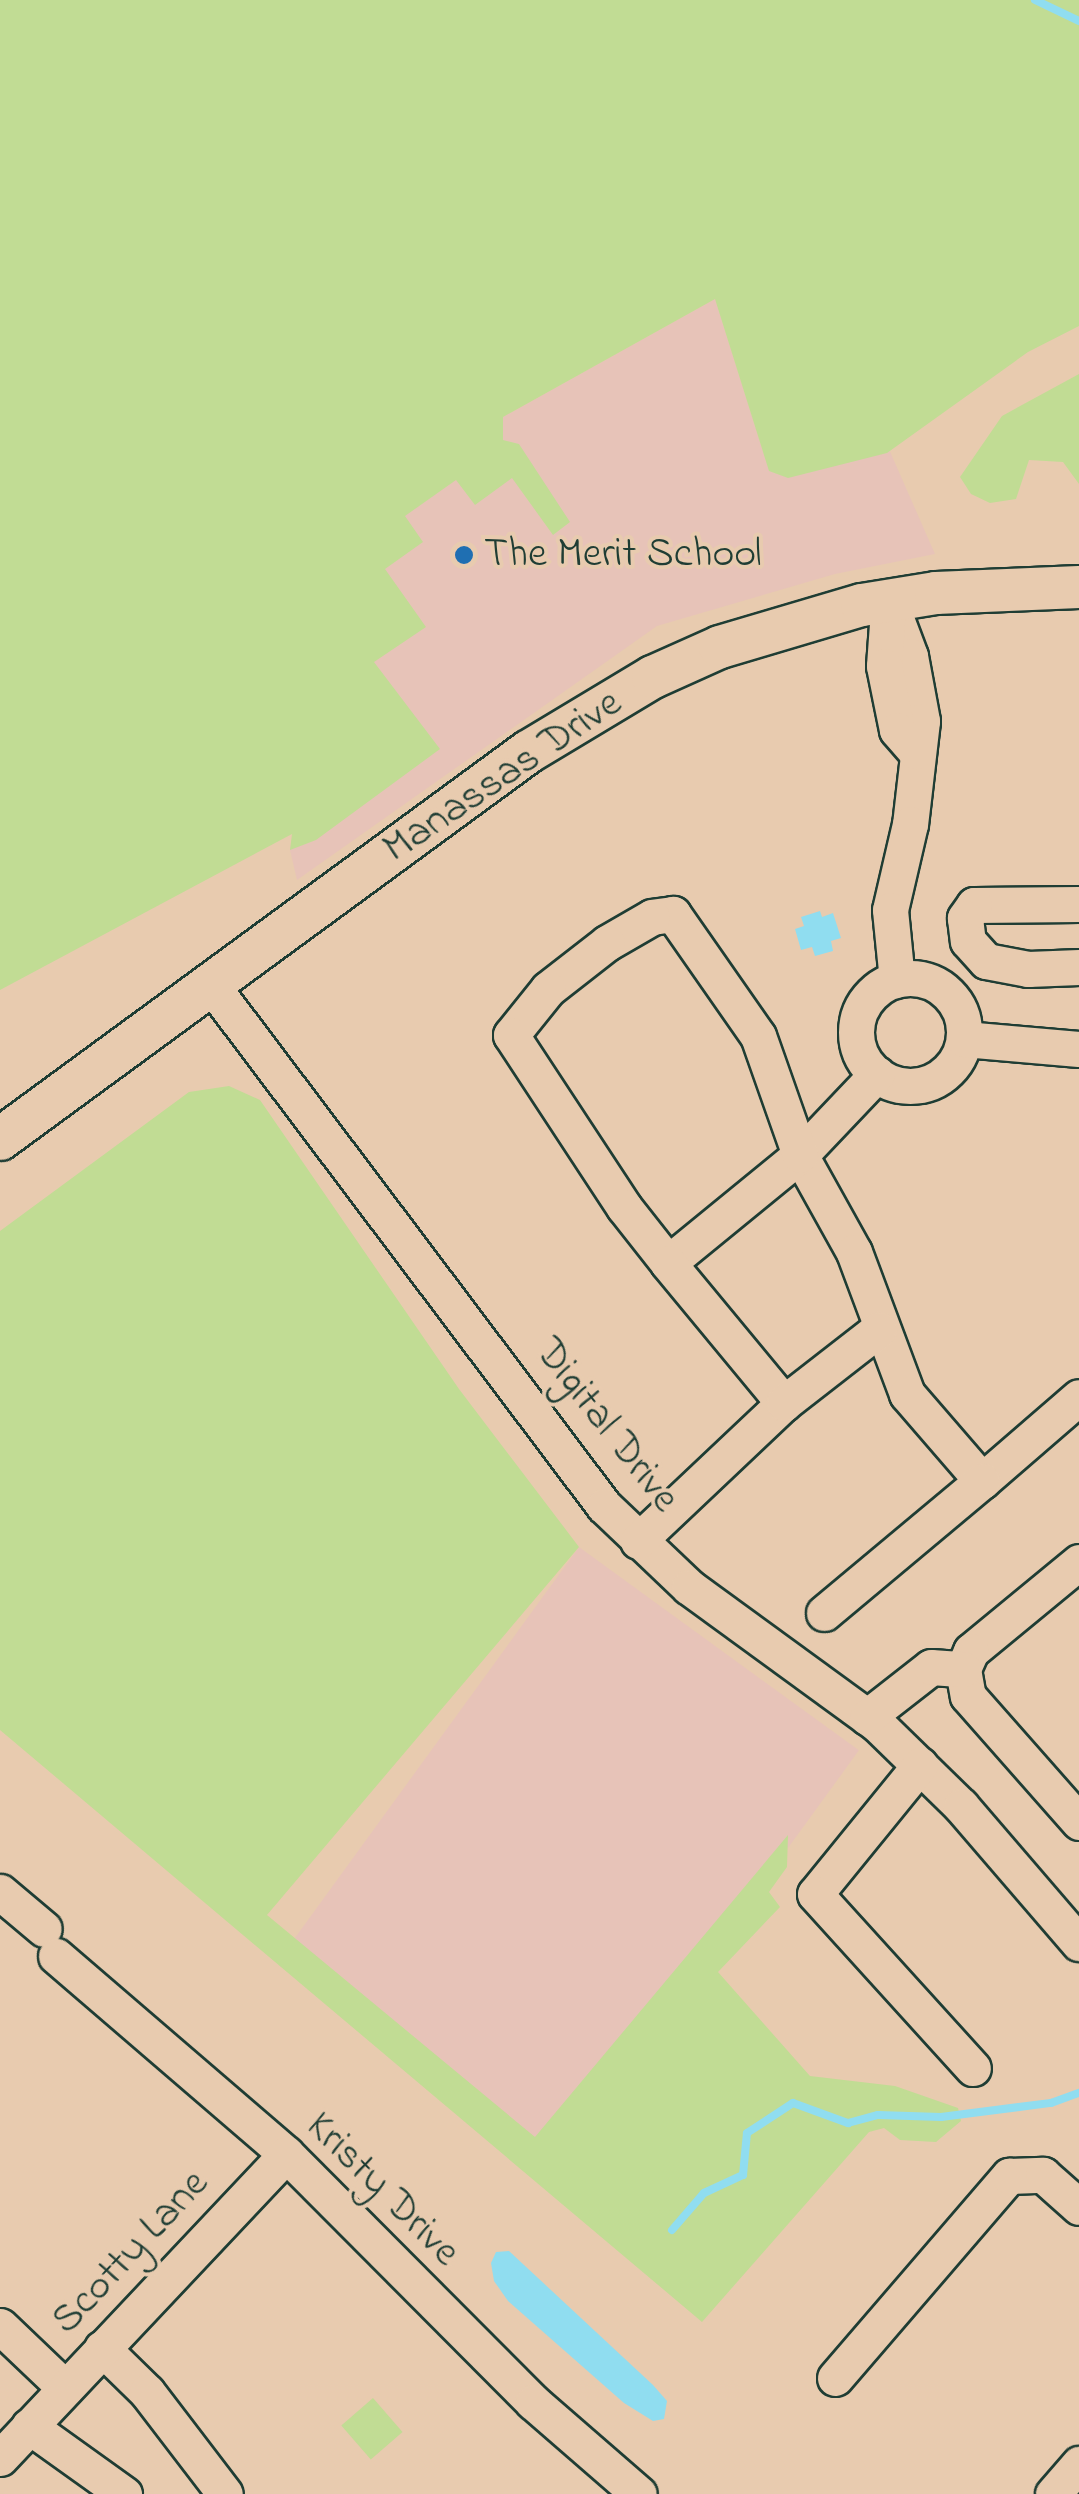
<!DOCTYPE html>
<style>
body{margin:0}
#map{position:relative;width:1079px;height:2494px;overflow:hidden;background:#e8cbaf;font-family:"Indie Flower",sans-serif}
div>[style]{position:absolute}
.built>*{inset:0;background:#e7c3b8;transform-origin:0 0}
.green>*{inset:0;background:#c1dc94;transform-origin:0 0}
.water>*{inset:0;background:#90ddf0}
.stream>*{height:8px;margin:-4px;padding:0 4px;transform-origin:4px;border-radius:4px;background:#90ddf0}
.roads{filter:drop-shadow(2px 0 #1f3d34) drop-shadow(-2px 0 #1f3d34) drop-shadow(0 2px #1f3d34) drop-shadow(0 -2px #1f3d34)}
.minor>*{height:35px;margin:-17.5px;padding:0 17.5px;transform-origin:17.5px;border-radius:17.5px;background:#e8cbaf}
.minor>.ring{margin:-17.5px;padding:0;box-sizing:content-box;background:none;border:35px solid #e8cbaf;border-radius:50%}
.major>*{height:42px;margin:-21px;padding:0 21px;transform-origin:21px;border-radius:21px;background:#e8cbaf}
.dots>*{width:28px;height:28px;translate:-50% -50%;box-sizing:border-box;border:5px solid #e8cbaf;border-radius:50%}
span{translate:-50% -50%;white-space:nowrap;text-align:center;line-height:1.15;-webkit-text-stroke:8px #e8cbaf;paint-order:stroke}
.poi-label{font-size:42px;color:#1f3d34}
.left{translate:0 -50%;text-align:left}
.street-label{font-size:42px;color:#1f3d34}
</style>
<div id="map">
<div class="built">
<i style="clip-path:polygon(715px 299px,766px 461px,881px 431px,935px 554px,835px 574px,657px 626px,297px 880px,290px 850px,327px 674px,402px 493px,503px 417px)"></i>
<i style="left:579px;top:1547px;width:346px;height:510px;rotate:36deg"></i>
</div>
<div class="green">
<i style="clip-path:polygon(0 0,1079px 0,1079px 326px,1028px 352px,887px 453px,788px 478px,769px 471px,715px 299px,503px 417px,503px 440px,519px 444px,570px 522px,553px 535px,512px 478px,475px 505px,456px 480px,405px 516px,423px 542px,385px 569px,426px 627px,374px 662px,440px 749px,316px 840px,290px 850px,292px 834px,0 990px)"></i>
<i style="clip-path:polygon(1079px 374px,1079px 484px,1063px 462px,1029px 460px,1016px 499px,990px 503px,971px 494px,960px 477px,1002px 416px)"></i>
<i style="clip-path:polygon(229px 1086px,260px 1100px,459px 1389px,579px 1547px,267px 1915px,535px 2137px,788px 1835px,787px 1867px,769px 1892px,780px 1907px,718px 1972px,810px 2076px,895px 2086px,958px 2108px,961px 2121px,936px 2142px,900px 2140px,884px 2128px,869px 2132px,702px 2322px,0 1730px,0 1231px,189px 1092px)"></i>
<i style="left:373px;top:2398px;width:45px;height:42px;rotate:49deg"></i>
</div>
<div class="water">
<i style="clip-path:polygon(820px 911px,822px 917px,833px 913px,841px 938px,831px 941px,833px 951px,815px 956px,812px 947px,801px 950px,795px 929px,804px 926px,801px 917px)"></i>
<i style="clip-path:polygon(509px 2251px,653px 2385px,667px 2401px,664px 2419px,653px 2421px,624px 2403px,508px 2301px,494px 2281px,491px 2263px,496px 2252px)"></i>
</div>
<div class="stream">
<i style="left:1035px;top:0;width:49px;rotate:25.5deg"></i>
<i style="left:672px;top:2230px;width:49px;rotate:-49.1deg"></i>
<i style="left:704px;top:2193px;width:43px;rotate:-24.8deg"></i>
<i style="left:743px;top:2175px;width:42px;rotate:-84.6deg"></i>
<i style="left:747px;top:2133px;width:55px;rotate:-33.1deg"></i>
<i style="left:793px;top:2103px;width:59px;rotate:20deg"></i>
<i style="left:848px;top:2123px;width:31px;rotate:-15deg"></i>
<i style="left:878px;top:2115px;width:63px;rotate:1.8deg"></i>
<i style="left:941px;top:2117px;width:111px;rotate:-7.3deg"></i>
<i style="left:1051px;top:2103px;width:30px;rotate:-20deg"></i>
</div>
<div class="roads">
<div class="minor">
<i style="left:889px;top:600px;width:60px;rotate:69.4deg"></i>
<i style="left:910px;top:656px;width:66px;rotate:79.5deg"></i>
<i style="left:922px;top:721px;width:104px;rotate:96.6deg"></i>
<i style="left:910px;top:824px;width:88px;rotate:103.1deg"></i>
<i style="left:890px;top:910px;width:70px;rotate:84.3deg"></i>
<i style="left:888px;top:610px;width:56px;rotate:94.1deg"></i>
<i style="left:884px;top:666px;width:65px;rotate:78.5deg"></i>
<i style="left:897px;top:730px;width:28px;rotate:49deg"></i>
<i style="left:1079px;top:904px;width:105px;rotate:179.5deg"></i>
<i style="left:974px;top:905px;width:16px;rotate:125deg"></i>
<i style="left:965px;top:918px;width:23px;rotate:83deg"></i>
<i style="left:968px;top:941px;width:27px;rotate:48deg"></i>
<i style="left:986px;top:961px;width:43px;rotate:10.8deg"></i>
<i style="left:1028px;top:969px;width:51px;rotate:-2.2deg"></i>
<i class="ring" style="left:856px;top:978px;width:73px;height:73px"></i>
<i style="left:212px;top:986px;width:651px;rotate:52.99deg"></i>
<i style="left:604px;top:1506px;width:117px;rotate:43.6deg"></i>
<i style="left:689px;top:1587px;width:234px;rotate:36.1deg"></i>
<i style="left:878px;top:1725px;width:116px;rotate:44.3deg"></i>
<i style="left:961px;top:1806px;width:181px;rotate:49.3deg"></i>
<i style="left:964px;top:1039px;width:115px;rotate:5deg"></i>
<i style="left:877px;top:1074px;width:112px;rotate:133.5deg"></i>
<i style="left:800px;top:1155px;width:111px;rotate:60.9deg"></i>
<i style="left:854px;top:1252px;width:152px;rotate:69.5deg"></i>
<i style="left:907px;top:1394px;width:115px;rotate:49.2deg"></i>
<i style="left:982px;top:1481px;width:128px;rotate:-40.9deg"></i>
<i style="left:668px;top:1263px;width:171px;rotate:-39.3deg"></i>
<i style="left:800px;top:1155px;width:126px;rotate:-109.4deg"></i>
<i style="left:758px;top:1036px;width:149px;rotate:-124.9deg"></i>
<i style="left:673px;top:914px;width:21px;rotate:172deg"></i>
<i style="left:652px;top:917px;width:52px;rotate:150deg"></i>
<i style="left:607px;top:943px;width:75px;rotate:142.1deg"></i>
<i style="left:548px;top:989px;width:59px;rotate:128.8deg"></i>
<i style="left:511px;top:1035px;width:206px;rotate:56.7deg"></i>
<i style="left:624px;top:1207px;width:71px;rotate:51.8deg"></i>
<i style="left:668px;top:1263px;width:182px;rotate:50.4deg"></i>
<i style="left:638px;top:1541px;width:201px;rotate:-43.4deg"></i>
<i style="left:784px;top:1403px;width:120px;rotate:-37.9deg"></i>
<i style="left:1079px;top:1562px;width:140px;rotate:140.5deg"></i>
<i style="left:971px;top:1651px;width:20px;rotate:114deg"></i>
<i style="left:963px;top:1669px;width:27px;rotate:80deg"></i>
<i style="left:968px;top:1696px;width:168px;rotate:48.6deg"></i>
<i style="left:824px;top:1613px;width:206px;rotate:-39.9deg"></i>
<i style="left:867px;top:1717px;width:81px;rotate:-38deg"></i>
<i style="left:931px;top:1667px;width:32px;rotate:4deg"></i>
<i style="left:920px;top:1765px;width:166px;rotate:129.1deg"></i>
<i style="left:815px;top:1894px;width:235px;rotate:47.8deg"></i>
<i style="left:0;top:1892px;width:57px;rotate:40.1deg"></i>
<i style="left:56px;top:1956px;width:303px;rotate:40.7deg"></i>
<i style="left:286px;top:2154px;width:350px;rotate:45.1deg"></i>
<i style="left:533px;top:2402px;width:140px;rotate:41deg"></i>
<i style="left:0;top:2326px;width:90px;rotate:43.6deg"></i>
<i style="left:102px;top:2348px;width:63px;rotate:44.4deg"></i>
<i style="left:147px;top:2392px;width:128px;rotate:52.6deg"></i>
<i style="left:835px;top:2378px;width:267px;rotate:-49.3deg"></i>
<i style="left:1009px;top:2176px;width:34px;rotate:-2deg"></i>
<i style="left:1043px;top:2175px;width:48px;rotate:41.6deg"></i>
<i style="left:29px;top:2426px;width:117px;rotate:35.6deg"></i>
<i style="left:0;top:2458px;width:417px;rotate:-46.7deg"></i>
<i style="left:1053px;top:2494px;width:40px;rotate:-49deg"></i>
</div>
<div class="major">
<i style="left:0;top:1139px;width:655px;rotate:-36.24deg"></i>
<i style="left:528px;top:752px;width:146px;rotate:-31deg"></i>
<i style="left:653px;top:677px;width:73px;rotate:-24.1deg"></i>
<i style="left:720px;top:647px;width:148px;rotate:-16.5deg"></i>
<i style="left:862px;top:605px;width:75px;rotate:-9.2deg"></i>
<i style="left:936px;top:593px;width:143px;rotate:-2.4deg"></i>
</div>
</div>
<div class="dots">
<i style="left:464px;top:555px;background:#1f6fb2"></i>
</div>
<div class="poi-label">
<span class="left" style="left:484px;top:555px">The Merit School</span>
</div>
<div class="street-label">
<span style="left:503px;top:777px;rotate:-34deg">Manassas Drive</span>
<span style="left:606px;top:1426px;rotate:52deg">Digital Drive</span>
<span style="left:382px;top:2190px;rotate:45deg">Kristy Drive</span>
<span style="left:131px;top:2253px;rotate:-47deg">Scotty Lane</span>
</div>
</div>
